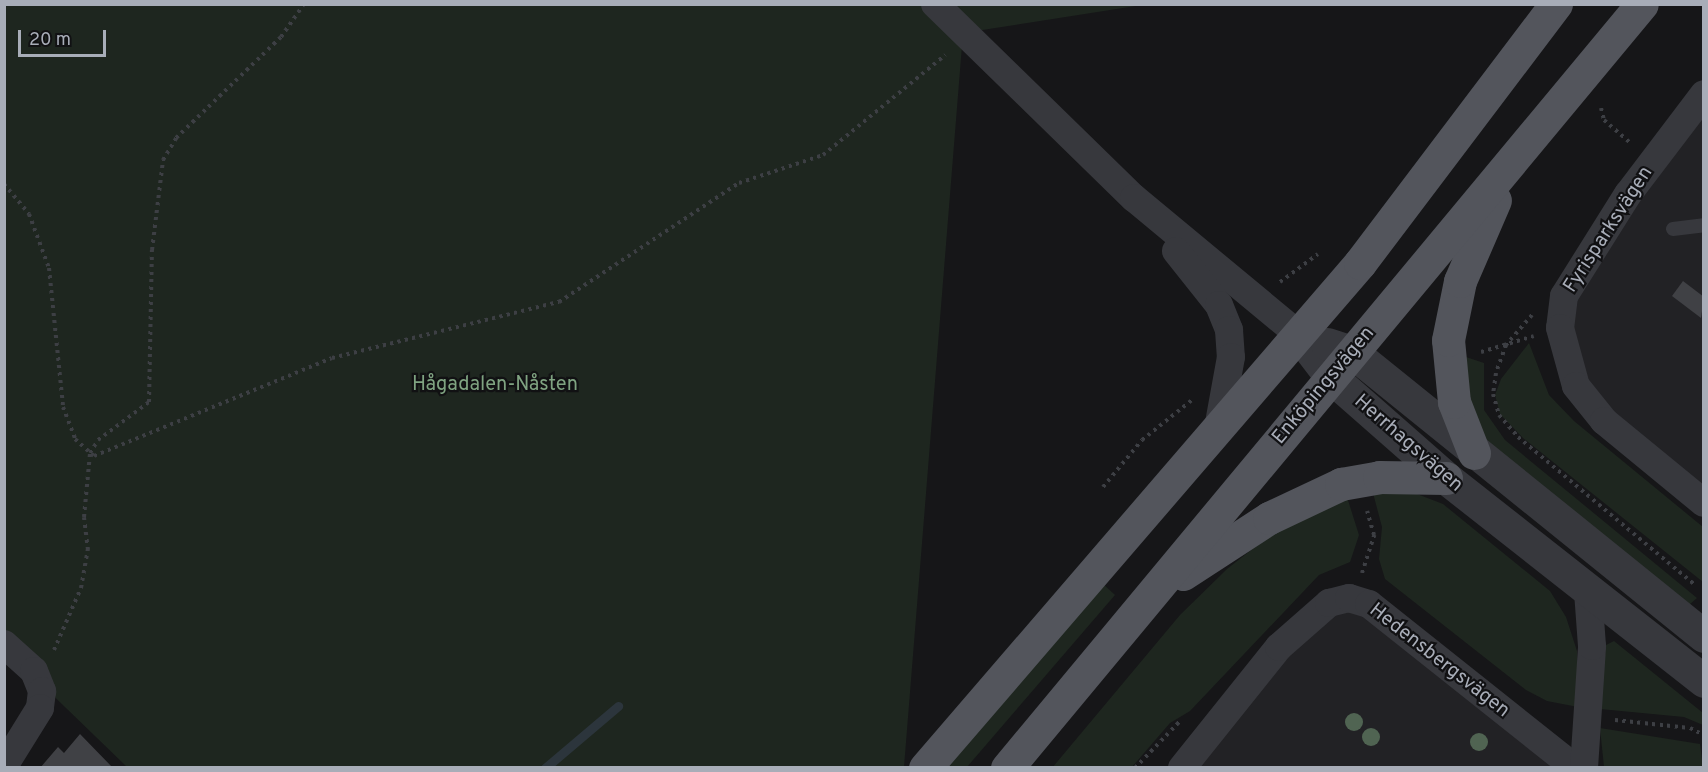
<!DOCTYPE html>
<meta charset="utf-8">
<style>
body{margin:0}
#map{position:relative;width:1708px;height:772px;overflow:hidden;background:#161618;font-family:Overpass,sans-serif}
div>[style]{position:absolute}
.built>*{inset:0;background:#222225}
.green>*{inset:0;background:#1e261f}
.stream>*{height:9px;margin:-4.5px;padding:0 4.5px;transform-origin:4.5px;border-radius:4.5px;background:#2c353c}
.building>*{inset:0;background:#404145}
.path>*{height:4px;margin-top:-2px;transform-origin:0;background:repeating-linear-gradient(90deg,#3d3f44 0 3px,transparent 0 7.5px)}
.service>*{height:14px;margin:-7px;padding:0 7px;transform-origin:7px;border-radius:7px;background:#37383d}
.minor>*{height:28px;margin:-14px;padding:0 14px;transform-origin:14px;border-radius:14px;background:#37383d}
.tertiary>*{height:33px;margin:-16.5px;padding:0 16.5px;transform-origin:16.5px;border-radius:16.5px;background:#37383d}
.primary>*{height:33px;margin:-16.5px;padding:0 16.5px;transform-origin:16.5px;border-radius:16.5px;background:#53555c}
.trees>*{width:18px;height:18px;margin:-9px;border-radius:50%;background:#506452}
span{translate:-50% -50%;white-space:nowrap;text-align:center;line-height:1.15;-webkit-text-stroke:4.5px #111113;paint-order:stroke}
.street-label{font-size:20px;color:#a8adb8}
.park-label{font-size:20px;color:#7fa381}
.frame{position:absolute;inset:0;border:6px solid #a8adb8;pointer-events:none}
.scale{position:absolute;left:18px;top:30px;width:88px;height:27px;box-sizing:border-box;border:3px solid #a8adb8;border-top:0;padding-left:8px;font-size:18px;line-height:21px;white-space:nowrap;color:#a8adb8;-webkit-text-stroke:4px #111113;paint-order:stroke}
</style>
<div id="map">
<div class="built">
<i style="clip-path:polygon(1703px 94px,1703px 503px,1576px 386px,1564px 296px)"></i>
<i style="clip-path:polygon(1343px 600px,1575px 768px,1182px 768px)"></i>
</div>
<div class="green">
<i style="clip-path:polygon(4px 5px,1142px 5px,963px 33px,904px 767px,127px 767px,5px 649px)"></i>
<i style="clip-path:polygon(1529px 343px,1549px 395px,1574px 421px,1703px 527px,1703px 582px,1523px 438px,1500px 414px,1495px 395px,1501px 379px)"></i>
<i style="clip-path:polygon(1457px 354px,1484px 363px,1484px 410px,1505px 440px,1697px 598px,1689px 605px,1487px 441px,1477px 426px)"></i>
<i style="clip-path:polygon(1373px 493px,1417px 494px,1443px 504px,1550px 591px,1566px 617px,1577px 651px,1578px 707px,1547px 701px,1526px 690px,1385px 579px,1379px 559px,1382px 527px)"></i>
<i style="clip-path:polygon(1347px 497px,1359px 535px,1350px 562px,1319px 575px,1190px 711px,1170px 723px,1132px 767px,1052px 768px,1180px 615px,1227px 569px,1269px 536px)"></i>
<i style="clip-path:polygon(1101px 582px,1115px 595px,967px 767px,946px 768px)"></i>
<i style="clip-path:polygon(1614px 641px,1703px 713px,1703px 725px,1684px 717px,1600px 709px,1606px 645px)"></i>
<i style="clip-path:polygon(1600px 728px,1700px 744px,1703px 767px,1604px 767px)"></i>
</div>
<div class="stream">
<i style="left:545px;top:768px;width:96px;rotate:-40.3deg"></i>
</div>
<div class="building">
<i style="clip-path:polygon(1683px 281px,1704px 297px,1701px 318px,1672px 296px)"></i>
<i style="clip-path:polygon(80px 734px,113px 768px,40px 768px,58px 747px,64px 753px)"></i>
</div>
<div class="path">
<i style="left:1601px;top:108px;width:12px;rotate:76deg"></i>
<i style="left:1604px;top:120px;width:35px;rotate:41deg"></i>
<i style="left:4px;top:184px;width:39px;rotate:50deg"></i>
<i style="left:29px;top:214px;width:58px;rotate:69.7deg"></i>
<i style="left:49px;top:268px;width:140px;rotate:84.2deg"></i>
<i style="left:63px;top:407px;width:34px;rotate:69deg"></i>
<i style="left:75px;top:439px;width:25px;rotate:42deg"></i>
<i style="left:94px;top:456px;width:257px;rotate:-22.4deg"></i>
<i style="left:332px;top:358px;width:234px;rotate:-13.9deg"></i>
<i style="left:559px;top:302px;width:216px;rotate:-33.5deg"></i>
<i style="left:739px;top:183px;width:89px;rotate:-18.4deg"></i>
<i style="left:823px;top:155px;width:158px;rotate:-39.3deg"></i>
<i style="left:1280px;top:282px;width:47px;rotate:-36.4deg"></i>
<i style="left:1532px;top:315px;width:40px;rotate:131deg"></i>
<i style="left:1506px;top:345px;width:30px;rotate:110deg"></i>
<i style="left:1496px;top:373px;width:21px;rotate:98deg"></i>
<i style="left:1493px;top:394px;width:22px;rotate:74deg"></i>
<i style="left:1499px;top:415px;width:29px;rotate:49deg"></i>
<i style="left:1518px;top:437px;width:232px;rotate:39.9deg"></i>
<i style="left:1481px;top:352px;width:55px;rotate:-16.8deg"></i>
<i style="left:1103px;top:487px;width:61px;rotate:-50.3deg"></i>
<i style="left:1142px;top:440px;width:64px;rotate:-38.7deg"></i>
<i style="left:1362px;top:573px;width:40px;rotate:-72deg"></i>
<i style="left:1374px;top:535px;width:25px;rotate:-106deg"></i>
<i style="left:54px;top:650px;width:68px;rotate:-66.5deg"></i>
<i style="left:81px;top:588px;width:39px;rotate:-80deg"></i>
<i style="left:88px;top:550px;width:33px;rotate:-97deg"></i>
<i style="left:84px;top:517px;width:64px;rotate:-84.6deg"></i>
<i style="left:90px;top:453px;width:15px;rotate:-58deg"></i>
<i style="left:98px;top:440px;width:64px;rotate:-36.7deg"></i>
<i style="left:149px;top:402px;width:152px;rotate:-88.9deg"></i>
<i style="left:152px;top:250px;width:91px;rotate:-83deg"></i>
<i style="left:163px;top:160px;width:26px;rotate:-59deg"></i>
<i style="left:176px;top:138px;width:146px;rotate:-43.9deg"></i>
<i style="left:281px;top:37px;width:40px;rotate:-55.1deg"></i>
<i style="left:1615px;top:720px;width:75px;rotate:6.1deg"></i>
<i style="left:1690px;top:728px;width:16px;rotate:27deg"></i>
<i style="left:1135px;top:768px;width:65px;rotate:-46.2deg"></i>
</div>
<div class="service">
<i style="left:1673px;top:229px;width:31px;rotate:-7deg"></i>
</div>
<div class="minor">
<i style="left:935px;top:4px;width:278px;rotate:44.3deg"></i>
<i style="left:1134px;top:198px;width:213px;rotate:39.7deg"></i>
<i style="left:1704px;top:94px;width:126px;rotate:127.2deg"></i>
<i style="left:1628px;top:194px;width:120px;rotate:122.1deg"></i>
<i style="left:1564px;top:296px;width:32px;rotate:97deg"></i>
<i style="left:1560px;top:328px;width:60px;rotate:74.6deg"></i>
<i style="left:1576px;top:386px;width:45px;rotate:51.3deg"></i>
<i style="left:1604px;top:421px;width:129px;rotate:39.4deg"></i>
<i style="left:1176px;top:251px;width:69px;rotate:51.5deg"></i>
<i style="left:1219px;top:305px;width:27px;rotate:68deg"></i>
<i style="left:1229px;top:330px;width:27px;rotate:86deg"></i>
<i style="left:1231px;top:357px;width:67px;rotate:100.3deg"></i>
<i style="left:4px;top:644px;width:40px;rotate:42deg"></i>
<i style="left:34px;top:671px;width:22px;rotate:68deg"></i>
<i style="left:42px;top:691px;width:17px;rotate:97deg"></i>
<i style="left:40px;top:708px;width:68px;rotate:121.8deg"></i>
<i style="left:1182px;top:768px;width:155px;rotate:-51.3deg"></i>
<i style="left:1279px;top:647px;width:67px;rotate:-41.3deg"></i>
<i style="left:1329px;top:603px;width:21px;rotate:-14deg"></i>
<i style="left:1349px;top:598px;width:21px;rotate:17deg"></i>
<i style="left:1369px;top:604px;width:263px;rotate:38.5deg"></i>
<i style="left:1584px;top:768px;width:122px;rotate:-86.2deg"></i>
<i style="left:1592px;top:646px;width:54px;rotate:-94.2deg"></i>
</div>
<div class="tertiary">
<i style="left:1298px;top:334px;width:54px;rotate:52.5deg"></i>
<i style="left:1331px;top:377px;width:153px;rotate:41.3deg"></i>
<i style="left:1446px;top:478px;width:328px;rotate:38.2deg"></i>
<i style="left:1327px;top:344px;width:26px;rotate:18deg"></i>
<i style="left:1352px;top:352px;width:452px;rotate:38.9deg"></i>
</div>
<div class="primary">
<i style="left:1474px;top:453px;width:55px;rotate:-111.4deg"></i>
<i style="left:1454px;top:402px;width:62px;rotate:-95.5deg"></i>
<i style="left:1448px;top:340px;width:60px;rotate:-78.5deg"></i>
<i style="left:1460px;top:281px;width:88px;rotate:-66.6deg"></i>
<i style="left:1183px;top:574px;width:103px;rotate:-33.1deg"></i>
<i style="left:1269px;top:518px;width:80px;rotate:-25.3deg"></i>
<i style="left:1341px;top:484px;width:39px;rotate:-10deg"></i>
<i style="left:1379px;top:477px;width:67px;rotate:0.9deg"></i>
<i style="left:925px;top:768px;width:667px;rotate:-49.26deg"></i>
<i style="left:1360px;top:263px;width:325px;rotate:-52.9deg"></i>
<i style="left:1007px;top:768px;width:993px;rotate:-50.27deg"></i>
</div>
<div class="trees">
<i style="left:1354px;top:722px"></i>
<i style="left:1371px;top:737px"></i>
<i style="left:1479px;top:742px"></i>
</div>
<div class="street-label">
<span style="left:1609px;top:230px;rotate:-57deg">Fyrisparksvägen</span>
<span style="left:1324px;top:386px;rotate:-50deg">Enköpingsvägen</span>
<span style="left:1408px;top:444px;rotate:41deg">Herrhagsvägen</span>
<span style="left:1439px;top:661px;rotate:38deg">Hedensbergsvägen</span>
</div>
<div class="park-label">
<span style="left:495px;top:385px">Hågadalen-Nåsten</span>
</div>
<div class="frame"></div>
<div class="scale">20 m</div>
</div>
